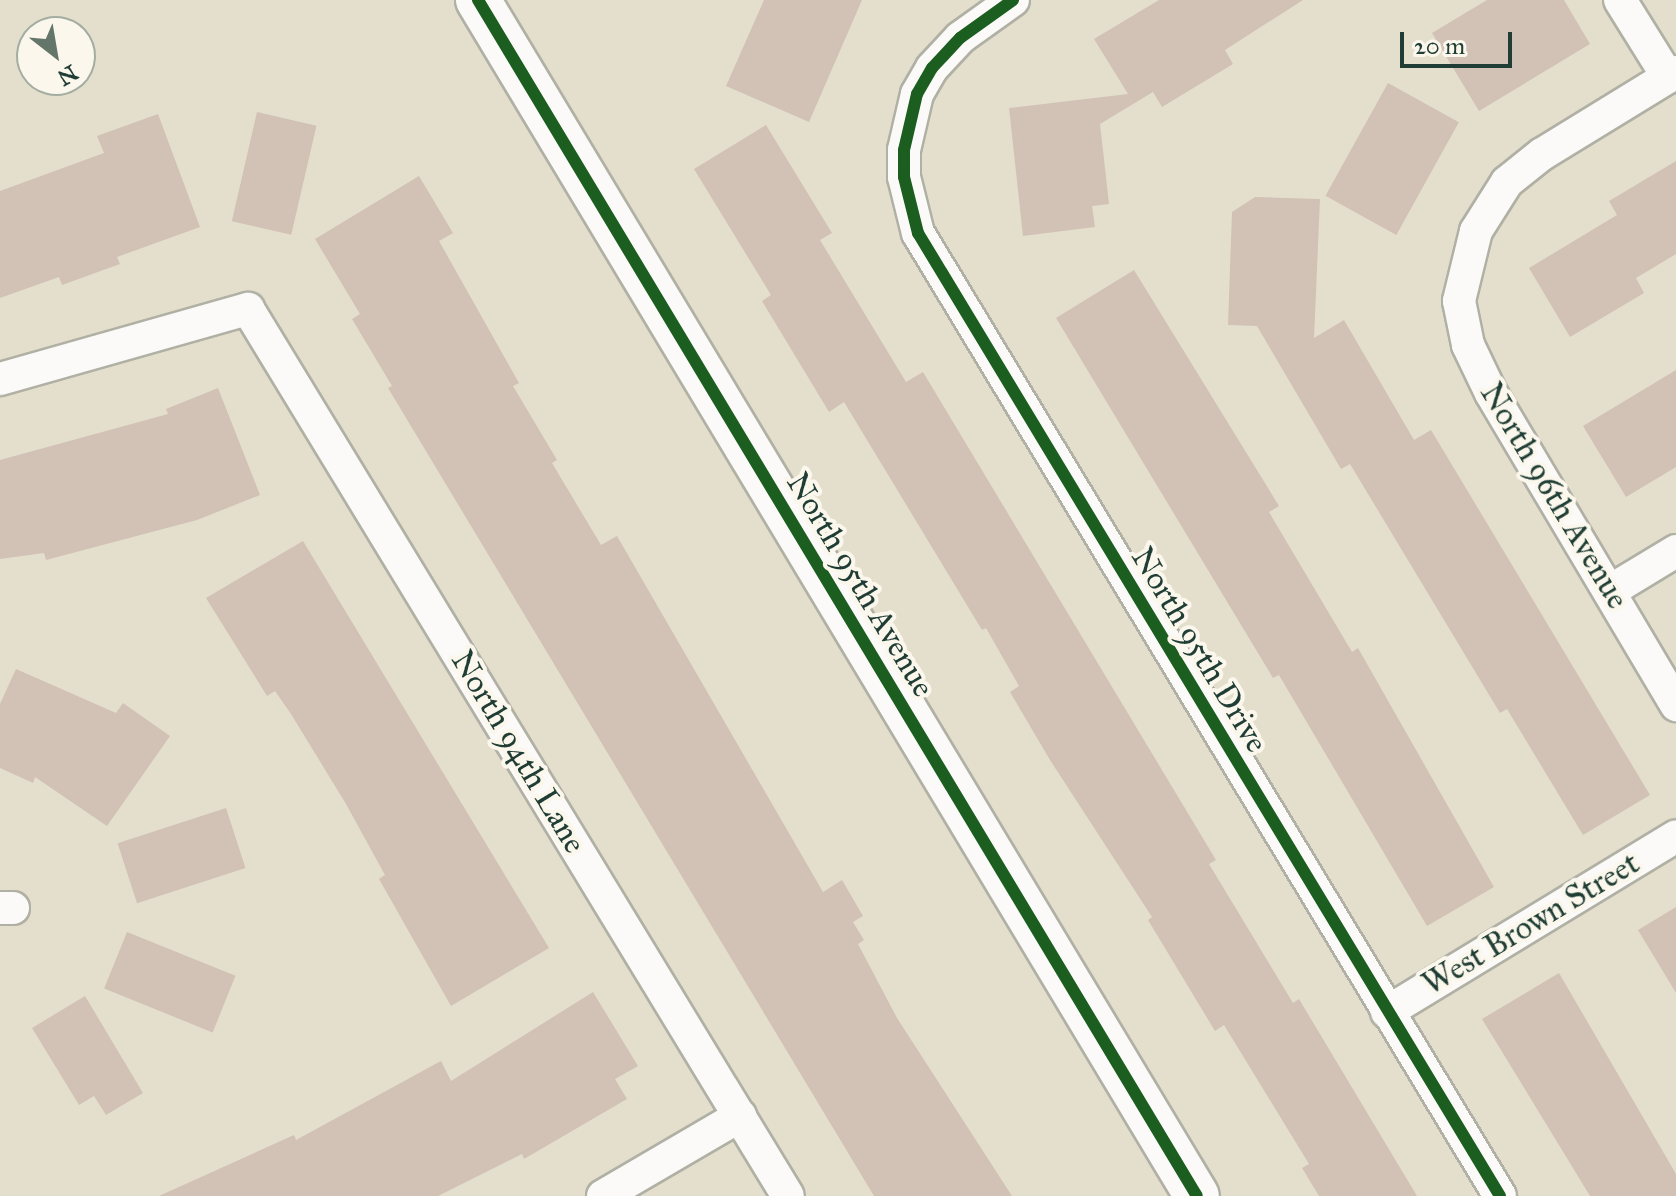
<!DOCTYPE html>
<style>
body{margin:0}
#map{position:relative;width:1676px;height:1196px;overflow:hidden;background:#e4dfcd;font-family:"IM FELL Great Primer",serif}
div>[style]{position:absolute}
.building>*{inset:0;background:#d2c1b5;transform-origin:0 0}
.roads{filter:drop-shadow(2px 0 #b0b0a4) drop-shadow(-2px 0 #b0b0a4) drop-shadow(0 2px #b0b0a4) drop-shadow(0 -2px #b0b0a4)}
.street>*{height:32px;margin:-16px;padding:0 16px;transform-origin:16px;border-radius:16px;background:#fbfaf8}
.secondary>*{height:44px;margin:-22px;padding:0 22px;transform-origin:22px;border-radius:22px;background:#fbfaf8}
.cycleway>*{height:12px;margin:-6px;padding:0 6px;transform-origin:6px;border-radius:6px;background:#1b5e20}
span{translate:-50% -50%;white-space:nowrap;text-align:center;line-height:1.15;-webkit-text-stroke:8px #fbf7ec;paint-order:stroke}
.street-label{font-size:32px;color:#1f3d34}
.north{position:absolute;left:16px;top:16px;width:80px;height:80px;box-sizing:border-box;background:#fbf7ec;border:2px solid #a3ada2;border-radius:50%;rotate:149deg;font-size:22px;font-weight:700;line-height:32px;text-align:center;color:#1f3d34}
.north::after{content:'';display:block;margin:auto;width:28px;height:36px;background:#64766a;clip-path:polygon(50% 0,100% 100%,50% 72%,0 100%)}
.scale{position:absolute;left:1400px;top:32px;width:112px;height:36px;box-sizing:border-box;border:4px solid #1f3d34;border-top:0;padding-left:10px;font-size:24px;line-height:28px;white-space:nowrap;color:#1f3d34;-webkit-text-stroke:6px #fbf7ec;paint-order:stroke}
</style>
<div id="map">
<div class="building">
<i style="clip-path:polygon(764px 0,862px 0,809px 122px,726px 86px)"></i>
<i style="clip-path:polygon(1159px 0,1303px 0,1225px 50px,1233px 64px,1162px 107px,1153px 92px,1100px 124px,1109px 204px,1092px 206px,1095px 227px,1023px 236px,1009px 108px,1128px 94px,1094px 39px)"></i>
<i style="clip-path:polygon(1487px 0,1564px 0,1590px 44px,1479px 111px,1432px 33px)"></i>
<i style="left:1388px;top:83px;width:81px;height:129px;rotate:29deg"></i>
<i style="left:257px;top:112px;width:61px;height:112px;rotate:13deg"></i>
<i style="clip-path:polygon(158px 114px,200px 227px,117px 257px,120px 264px,62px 285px,59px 277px,0 298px,0 191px,104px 153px,97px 136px)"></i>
<i style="clip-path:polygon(766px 125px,832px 233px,820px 240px,906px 382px,923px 372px,1216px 860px,1209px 864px,1293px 1003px,1299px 999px,1417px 1196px,1319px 1196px,1302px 1168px,1309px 1164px,1224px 1025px,1215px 1031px,1148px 920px,1152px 917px,1050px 760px,1010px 692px,1019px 686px,986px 628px,982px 630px,844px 402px,829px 412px,762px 301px,771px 295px,694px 169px)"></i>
<i style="clip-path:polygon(1676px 161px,1676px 254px,1636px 278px,1644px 293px,1570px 337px,1529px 268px,1617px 215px,1609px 201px)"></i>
<i style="clip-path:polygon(419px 176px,453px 233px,439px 241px,519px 383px,513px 386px,557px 460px,552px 463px,601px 545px,617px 536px,823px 892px,842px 880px,863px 916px,853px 922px,864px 940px,858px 944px,897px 1018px,1012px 1196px,874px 1196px,388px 388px,392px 386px,352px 319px,360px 314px,315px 239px)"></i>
<i style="clip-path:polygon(1255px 197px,1320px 199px,1314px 338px,1344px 320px,1414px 440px,1431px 430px,1650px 795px,1583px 835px,1507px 709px,1500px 713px,1350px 464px,1341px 469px,1257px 326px,1228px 325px,1232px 212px)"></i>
<i style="clip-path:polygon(1134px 270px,1279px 506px,1269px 512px,1352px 652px,1358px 648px,1494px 887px,1427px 926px,1279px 675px,1273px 678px,1056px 318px)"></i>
<i style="clip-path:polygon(1676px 370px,1676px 467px,1626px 497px,1583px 426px)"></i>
<i style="clip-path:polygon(218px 388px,260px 495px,197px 520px,46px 560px,44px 553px,0 559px,0 460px,168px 414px,166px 409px)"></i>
<i style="clip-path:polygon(303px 541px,549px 948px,451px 1006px,379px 879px,385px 875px,346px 804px,291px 714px,275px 691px,267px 696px,206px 598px)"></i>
<i style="clip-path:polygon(16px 669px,116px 713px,123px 703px,170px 736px,107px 826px,35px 777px,33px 783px,0 768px,0 704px)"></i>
<i style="left:226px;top:808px;width:63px;height:114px;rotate:72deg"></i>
<i style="clip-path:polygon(1676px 907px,1676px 993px,1638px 930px)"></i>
<i style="left:127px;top:932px;width:117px;height:61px;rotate:22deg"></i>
<i style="clip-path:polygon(1559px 973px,1676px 1174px,1676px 1196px,1590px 1196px,1482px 1019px)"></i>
<i style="clip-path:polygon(593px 992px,638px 1066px,615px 1079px,627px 1099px,524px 1159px,522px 1154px,438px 1196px,159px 1196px,294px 1135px,296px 1140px,441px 1061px,451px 1081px)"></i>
<i style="clip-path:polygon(85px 996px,143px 1093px,106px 1115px,94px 1096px,79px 1105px,32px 1028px)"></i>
</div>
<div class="roads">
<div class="street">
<i style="left:1013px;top:0;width:65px;rotate:144.4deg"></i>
<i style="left:960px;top:38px;width:41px;rotate:133deg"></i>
<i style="left:932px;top:68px;width:30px;rotate:120deg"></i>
<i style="left:917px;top:94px;width:57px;rotate:103.1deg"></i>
<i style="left:904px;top:150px;width:27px;rotate:90deg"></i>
<i style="left:904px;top:177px;width:58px;rotate:76deg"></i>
<i style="left:918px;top:233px;width:1125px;rotate:58.85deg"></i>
<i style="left:1620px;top:0;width:91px;rotate:58.1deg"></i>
<i style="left:1676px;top:72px;width:157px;rotate:148.5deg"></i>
<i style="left:1542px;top:154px;width:45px;rotate:141.3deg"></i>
<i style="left:1507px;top:182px;width:58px;rotate:122.3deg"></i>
<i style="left:1476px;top:231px;width:72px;rotate:103.7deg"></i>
<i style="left:1459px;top:301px;width:45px;rotate:78.4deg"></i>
<i style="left:1468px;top:345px;width:53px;rotate:64.4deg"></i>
<i style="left:1491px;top:393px;width:363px;rotate:59.3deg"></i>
<i style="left:0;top:379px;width:258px;rotate:-15.8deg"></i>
<i style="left:248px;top:309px;width:1038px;rotate:58.67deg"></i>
<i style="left:1610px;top:591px;width:77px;rotate:-31.2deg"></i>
<i style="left:0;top:908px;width:13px"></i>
<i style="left:1387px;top:1012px;width:338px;rotate:-31.3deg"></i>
<i style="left:603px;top:1196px;width:159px;rotate:-30.3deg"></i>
</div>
<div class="secondary">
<i style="left:478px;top:0;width:1395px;rotate:58.99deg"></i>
</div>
</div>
<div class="cycleway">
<i style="left:478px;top:0;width:1395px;rotate:58.99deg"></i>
<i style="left:1013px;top:0;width:65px;rotate:144.4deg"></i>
<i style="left:960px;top:38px;width:41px;rotate:133deg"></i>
<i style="left:932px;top:68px;width:30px;rotate:120deg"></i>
<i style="left:917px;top:94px;width:57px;rotate:103.1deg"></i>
<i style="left:904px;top:150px;width:27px;rotate:90deg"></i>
<i style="left:904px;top:177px;width:58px;rotate:76deg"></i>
<i style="left:918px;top:233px;width:1125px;rotate:58.85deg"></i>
</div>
<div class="street-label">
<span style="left:1554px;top:496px;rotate:59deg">North 96th Avenue</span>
<span style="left:860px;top:585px;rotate:59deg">North 95th Avenue</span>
<span style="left:1199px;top:650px;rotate:59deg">North 95th Drive</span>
<span style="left:518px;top:752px;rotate:59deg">North 94th Lane</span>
<span style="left:1531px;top:924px;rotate:-31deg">West Brown Street</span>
</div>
<div class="north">N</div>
<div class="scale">20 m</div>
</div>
